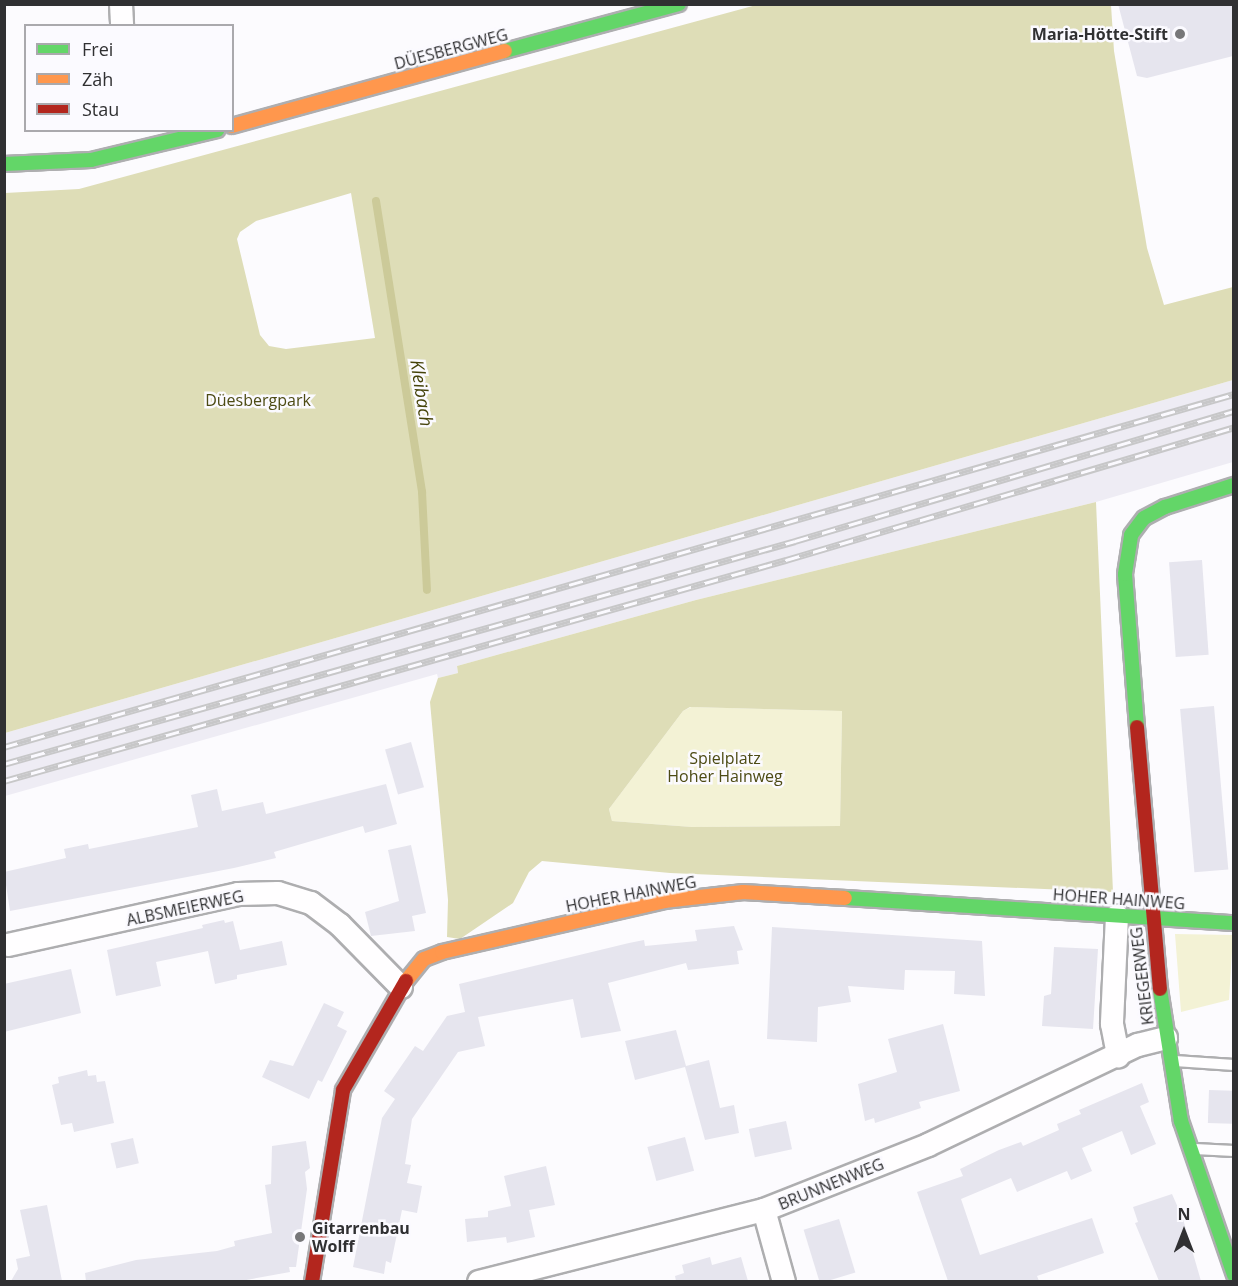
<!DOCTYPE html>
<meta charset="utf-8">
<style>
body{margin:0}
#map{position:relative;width:1238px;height:1286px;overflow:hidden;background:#fcfbfe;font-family:"Open Sans",sans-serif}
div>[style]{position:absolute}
.built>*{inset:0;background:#eeecf4}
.green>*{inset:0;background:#f3f2d5}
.forest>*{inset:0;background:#deddb7}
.stream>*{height:8px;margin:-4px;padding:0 4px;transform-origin:4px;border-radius:4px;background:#ccca99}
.building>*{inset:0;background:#e6e5ee;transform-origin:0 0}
.roads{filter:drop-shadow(2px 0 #aeaeb0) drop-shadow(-2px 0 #aeaeb0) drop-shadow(0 2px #aeaeb0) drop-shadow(0 -2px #aeaeb0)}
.lane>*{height:10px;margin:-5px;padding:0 5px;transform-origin:5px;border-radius:5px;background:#fffeff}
.street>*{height:22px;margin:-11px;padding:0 11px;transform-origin:11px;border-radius:11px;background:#fffeff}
.fast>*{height:14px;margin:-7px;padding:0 7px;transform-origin:7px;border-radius:7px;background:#63d668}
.slow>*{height:14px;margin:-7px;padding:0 7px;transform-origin:7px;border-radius:7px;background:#ff974d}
.jam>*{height:14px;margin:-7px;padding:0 7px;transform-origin:7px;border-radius:7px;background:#b3261e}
.rail>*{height:7px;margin-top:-3.5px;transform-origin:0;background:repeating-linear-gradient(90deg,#fbfaff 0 14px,#c7c7c8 0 28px);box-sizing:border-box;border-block:2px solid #c7c7c8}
.dots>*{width:16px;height:16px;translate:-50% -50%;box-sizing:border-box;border:3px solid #fbfaff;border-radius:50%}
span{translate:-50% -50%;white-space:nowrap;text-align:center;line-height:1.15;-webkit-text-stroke:5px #fbfaff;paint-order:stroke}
.poi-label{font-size:16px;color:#303032;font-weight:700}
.right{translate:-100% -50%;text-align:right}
.left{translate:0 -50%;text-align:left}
.street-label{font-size:16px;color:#303032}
.park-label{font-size:16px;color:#4d4b14}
.water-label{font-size:18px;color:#45430a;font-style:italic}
.frame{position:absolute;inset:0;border:6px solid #303032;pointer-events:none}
.legend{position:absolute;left:24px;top:24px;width:210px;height:108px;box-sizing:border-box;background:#fbfaff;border:2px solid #aaa9ad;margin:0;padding:8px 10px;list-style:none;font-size:18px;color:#303032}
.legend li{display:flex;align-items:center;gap:12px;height:30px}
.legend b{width:30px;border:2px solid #aaa9ad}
.north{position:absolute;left:1154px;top:1202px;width:60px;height:60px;-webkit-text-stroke:4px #fbfaff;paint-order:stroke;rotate:0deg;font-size:16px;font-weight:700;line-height:24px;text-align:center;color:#303032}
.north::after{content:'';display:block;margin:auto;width:21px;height:27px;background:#303032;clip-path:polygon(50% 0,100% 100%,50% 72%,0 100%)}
</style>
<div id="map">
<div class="built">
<i style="clip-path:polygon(1233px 380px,1233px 462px,1096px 502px,696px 600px,457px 666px,458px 673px,438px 678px,437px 674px,5px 796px,5px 733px)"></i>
</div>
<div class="green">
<i style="clip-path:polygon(691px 707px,842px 711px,840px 826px,692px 827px,612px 821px,609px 809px,683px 711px)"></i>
<i style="clip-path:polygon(1175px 934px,1233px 935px,1229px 1000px,1181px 1012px)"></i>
</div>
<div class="forest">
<i style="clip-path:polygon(evenodd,760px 4px,1111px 5px,1114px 51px,1147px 248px,1164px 305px,1233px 287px,1233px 380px,5px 733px,5px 193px,79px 189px,760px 4px,351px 193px,375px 338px,286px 349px,269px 346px,260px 335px,237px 239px,240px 232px,256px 221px,351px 193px)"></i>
<i style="clip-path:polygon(evenodd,1096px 502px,1113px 892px,670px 873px,542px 861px,529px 872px,513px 903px,460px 939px,447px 937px,448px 900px,430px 702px,438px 678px,458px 673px,457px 666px,696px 600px,1096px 502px,690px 707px,842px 711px,840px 826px,692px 827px,612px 821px,609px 809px,683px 711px,690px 707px)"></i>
</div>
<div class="stream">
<i style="left:376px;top:201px;width:295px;rotate:81deg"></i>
<i style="left:422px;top:492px;width:98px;rotate:87.1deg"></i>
</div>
<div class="building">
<i style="clip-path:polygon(1118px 4px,1233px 4px,1233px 56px,1147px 78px,1137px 76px)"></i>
<i style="left:1202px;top:560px;width:95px;height:33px;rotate:86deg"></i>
<i style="left:1214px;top:706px;width:164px;height:34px;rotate:85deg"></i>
<i style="left:411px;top:742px;width:47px;height:27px;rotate:74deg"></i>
<i style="clip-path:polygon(386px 784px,397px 824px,365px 833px,363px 826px,274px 852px,276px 858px,234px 868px,10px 911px,4px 872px,66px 858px,64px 849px,88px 844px,89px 849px,198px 827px,191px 795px,217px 789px,222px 811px,263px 802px,266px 814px)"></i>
<i style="clip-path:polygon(411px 845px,426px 913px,412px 916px,415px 931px,371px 936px,365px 912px,399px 901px,388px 850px)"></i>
<i style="clip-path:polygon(224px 920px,225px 923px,233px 921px,240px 950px,282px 941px,287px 965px,237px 975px,237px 979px,215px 984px,208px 951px,156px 962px,161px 986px,116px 996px,107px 950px,203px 928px,202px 925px)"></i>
<i style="clip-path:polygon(734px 926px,743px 950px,737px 951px,739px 964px,688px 970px,686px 963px,608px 983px,621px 1031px,581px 1038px,573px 999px,478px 1017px,485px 1046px,458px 1052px,412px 1119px,405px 1164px,411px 1165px,407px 1183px,422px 1186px,417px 1213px,402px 1210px,391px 1263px,386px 1261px,384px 1274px,353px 1267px,382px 1118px,395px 1099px,384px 1091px,415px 1046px,423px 1051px,447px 1016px,465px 1012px,459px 984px,629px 943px,644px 940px,645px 946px,697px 941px,695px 930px)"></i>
<i style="clip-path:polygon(772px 927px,982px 941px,985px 996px,954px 994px,955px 971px,905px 970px,904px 990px,848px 986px,851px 1002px,818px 1007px,817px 1042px,767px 1039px)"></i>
<i style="clip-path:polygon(1054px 947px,1098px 949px,1093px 1029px,1042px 1026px,1044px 996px,1051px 994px)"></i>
<i style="clip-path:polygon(71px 969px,81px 1013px,4px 1032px,4px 984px)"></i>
<i style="clip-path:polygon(324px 1003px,344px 1012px,337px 1026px,347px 1031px,322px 1082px,318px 1080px,309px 1099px,262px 1077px,270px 1060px,293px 1066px)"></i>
<i style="clip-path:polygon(943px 1024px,960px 1091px,919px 1102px,921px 1108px,875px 1123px,874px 1118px,865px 1121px,858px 1084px,897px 1072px,888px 1039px)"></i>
<i style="clip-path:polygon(676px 1030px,686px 1066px,709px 1060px,720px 1108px,734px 1105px,739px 1133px,705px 1140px,685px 1067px,635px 1080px,625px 1041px)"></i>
<i style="clip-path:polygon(87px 1070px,88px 1076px,96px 1075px,97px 1082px,105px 1081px,114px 1123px,74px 1132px,72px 1123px,61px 1125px,52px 1085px,59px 1083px,58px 1077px)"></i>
<i style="clip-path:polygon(1142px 1083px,1149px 1102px,1140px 1106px,1156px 1144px,1131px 1155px,1122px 1131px,1082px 1148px,1092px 1171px,1071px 1180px,1067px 1171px,1017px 1192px,1011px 1178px,961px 1199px,980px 1255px,1092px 1218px,1104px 1253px,1037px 1276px,1039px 1281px,948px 1281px,917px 1192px,963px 1176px,960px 1169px,999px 1150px,1021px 1142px,1023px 1146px,1059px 1130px,1057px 1124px,1081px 1114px,1079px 1110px)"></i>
<i style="left:1209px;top:1090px;width:24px;height:33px;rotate:2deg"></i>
<i style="left:786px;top:1121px;width:29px;height:38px;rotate:78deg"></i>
<i style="left:685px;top:1137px;width:35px;height:39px;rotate:75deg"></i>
<i style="left:133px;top:1138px;width:26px;height:23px;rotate:77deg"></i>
<i style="clip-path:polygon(306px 1141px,310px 1168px,305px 1172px,307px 1189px,296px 1267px,289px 1267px,290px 1272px,241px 1281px,86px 1281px,85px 1273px,136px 1260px,217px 1251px,235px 1246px,234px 1241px,272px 1233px,265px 1185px,271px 1184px,272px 1146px)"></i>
<i style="clip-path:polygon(546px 1166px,555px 1205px,529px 1210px,535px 1237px,507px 1243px,506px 1237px,467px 1242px,465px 1219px,488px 1217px,488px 1211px,511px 1206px,504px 1176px)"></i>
<i style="clip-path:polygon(1172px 1194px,1183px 1219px,1201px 1281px,1159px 1281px,1135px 1223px,1138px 1222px,1133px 1207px)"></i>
<i style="clip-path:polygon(47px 1205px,62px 1281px,11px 1281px,18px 1269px,16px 1259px,30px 1256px,20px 1210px)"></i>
<i style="left:839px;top:1219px;width:56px;height:37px;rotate:73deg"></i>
<i style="clip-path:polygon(710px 1257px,712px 1265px,741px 1257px,748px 1281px,676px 1281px,675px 1276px,684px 1273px,682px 1265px)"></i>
</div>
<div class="roads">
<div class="lane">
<i style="left:1175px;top:1061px;width:59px;rotate:3.9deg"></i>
<i style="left:1195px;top:1149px;width:39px;rotate:3deg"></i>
</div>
<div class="street">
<i style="left:121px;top:4px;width:22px;rotate:87deg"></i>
<i style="left:1117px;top:916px;width:108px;rotate:92.7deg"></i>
<i style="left:1112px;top:1024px;width:33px;rotate:79deg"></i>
<i style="left:8px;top:945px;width:236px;rotate:-12.5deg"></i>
<i style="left:238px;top:894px;width:40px;rotate:-1.4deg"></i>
<i style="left:278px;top:893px;width:34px;rotate:17deg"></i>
<i style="left:311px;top:903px;width:36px;rotate:37deg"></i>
<i style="left:340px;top:925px;width:87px;rotate:45.5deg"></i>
<i style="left:764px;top:1210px;width:75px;rotate:74.5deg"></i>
<i style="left:479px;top:1282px;width:294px;rotate:-14.2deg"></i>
<i style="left:764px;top:1210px;width:176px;rotate:-21.6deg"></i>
<i style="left:928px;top:1145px;width:233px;rotate:-25.5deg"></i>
<i style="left:1138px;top:1045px;width:29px;rotate:-14deg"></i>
</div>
<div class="fast">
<i style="left:505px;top:51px;width:180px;rotate:-15.1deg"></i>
<i style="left:4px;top:164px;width:87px;rotate:-2.6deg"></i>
<i style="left:91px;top:160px;width:130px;rotate:-13.4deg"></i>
<i style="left:1137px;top:727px;width:153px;rotate:-94.5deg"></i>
<i style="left:1125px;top:574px;width:39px;rotate:-81deg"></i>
<i style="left:1131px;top:535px;width:21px;rotate:-53deg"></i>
<i style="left:1144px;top:518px;width:24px;rotate:-28deg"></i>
<i style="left:1165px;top:507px;width:72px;rotate:-17.7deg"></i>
<i style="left:845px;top:898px;width:390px;rotate:3.7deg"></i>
<i style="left:1160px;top:989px;width:134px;rotate:81deg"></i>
<i style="left:1181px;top:1121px;width:163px;rotate:71deg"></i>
</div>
<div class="slow">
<i style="left:232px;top:126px;width:283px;rotate:-15.4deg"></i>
<i style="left:406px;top:981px;width:28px;rotate:-51deg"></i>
<i style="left:424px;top:959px;width:19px;rotate:-21deg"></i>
<i style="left:442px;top:952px;width:228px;rotate:-12.9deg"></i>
<i style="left:664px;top:901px;width:80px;rotate:-6.5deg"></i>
<i style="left:743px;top:892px;width:102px;rotate:3.4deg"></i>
</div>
<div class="jam">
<i style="left:1137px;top:727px;width:263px;rotate:85deg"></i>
<i style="left:312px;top:1282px;width:194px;rotate:-80.8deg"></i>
<i style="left:343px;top:1090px;width:126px;rotate:-60deg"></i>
</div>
</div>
<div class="rail">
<i style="left:4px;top:747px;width:1280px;rotate:-16.01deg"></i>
<i style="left:4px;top:764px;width:822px;rotate:-15.74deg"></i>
<i style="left:795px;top:541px;width:458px;rotate:-16.5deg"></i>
<i style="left:4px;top:781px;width:813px;rotate:-15.78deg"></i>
<i style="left:786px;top:560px;width:467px;rotate:-16.5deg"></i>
</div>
<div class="dots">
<i style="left:1180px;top:34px;background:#777779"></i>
<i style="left:300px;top:1237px;background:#777779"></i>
</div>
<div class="poi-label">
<span class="right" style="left:1168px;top:34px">Maria-Hötte-Stift</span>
<span class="left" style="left:312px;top:1237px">Gitarrenbau<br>Wolff</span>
</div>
<div class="street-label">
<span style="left:451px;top:49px;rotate:-15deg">DÜESBERGWEG</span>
<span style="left:631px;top:894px;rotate:-11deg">HOHER HAINWEG</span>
<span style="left:1119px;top:899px;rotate:4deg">HOHER HAINWEG</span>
<span style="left:185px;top:908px;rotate:-12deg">ALBSMEIERWEG</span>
<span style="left:1142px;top:976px;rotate:-97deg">KRIEGERWEG</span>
<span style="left:831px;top:1184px;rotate:-22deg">BRUNNENWEG</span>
</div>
<div class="park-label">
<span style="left:258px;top:400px">Düesbergpark</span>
<span style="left:725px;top:767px">Spielplatz<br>Hoher Hainweg</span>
</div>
<div class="water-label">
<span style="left:422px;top:393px;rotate:81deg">Kleibach</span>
</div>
<div class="frame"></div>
<ul class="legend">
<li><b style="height:8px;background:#63d668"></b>Frei</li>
<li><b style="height:8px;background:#ff974d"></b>Zäh</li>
<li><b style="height:8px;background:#b3261e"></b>Stau</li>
</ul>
<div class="north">N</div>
</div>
